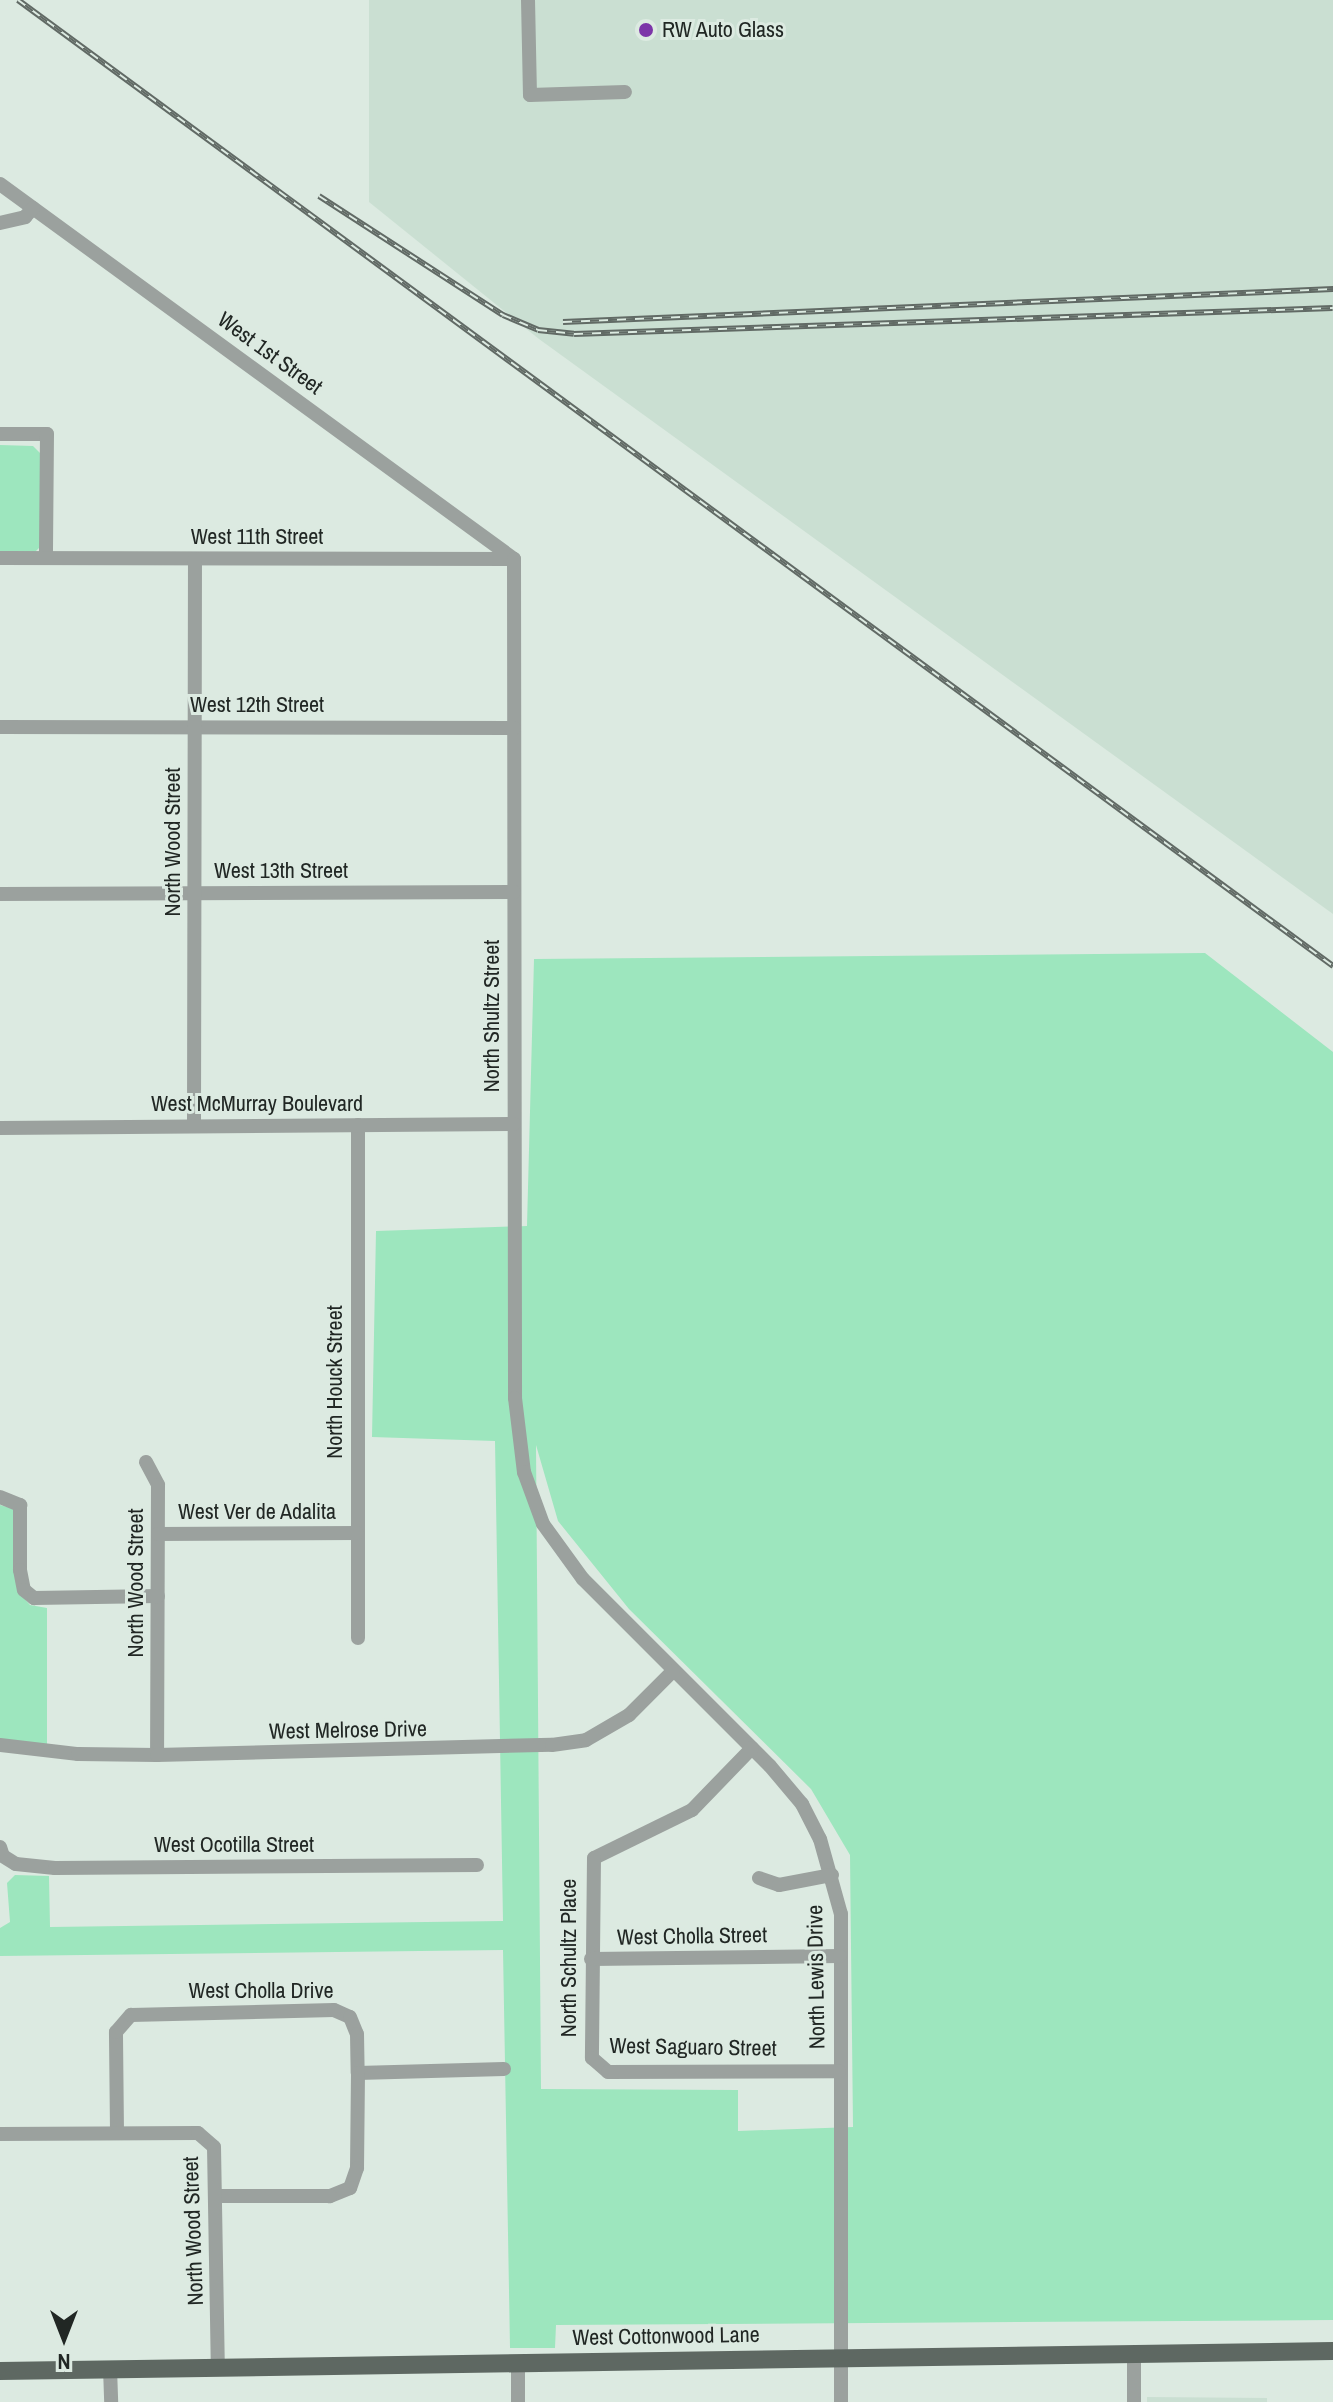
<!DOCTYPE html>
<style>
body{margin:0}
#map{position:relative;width:1333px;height:2402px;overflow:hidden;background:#dceae1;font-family:"Archivo Narrow",sans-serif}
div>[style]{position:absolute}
.built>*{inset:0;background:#cadfd2}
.green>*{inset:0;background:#9de6be}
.minor>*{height:14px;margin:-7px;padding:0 7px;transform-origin:7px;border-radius:7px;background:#9ba19e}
.major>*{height:18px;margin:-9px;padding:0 9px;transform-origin:9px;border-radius:9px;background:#5e6862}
.rail>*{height:6px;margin-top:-3px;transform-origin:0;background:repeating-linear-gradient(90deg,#dceae1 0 9px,#616a65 0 18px);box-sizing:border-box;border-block:2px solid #616a65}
.dots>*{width:22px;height:22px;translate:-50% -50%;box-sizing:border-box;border:4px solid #dceae1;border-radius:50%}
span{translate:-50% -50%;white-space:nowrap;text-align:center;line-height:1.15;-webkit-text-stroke:6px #dceae1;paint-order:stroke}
.poi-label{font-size:22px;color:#212724}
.left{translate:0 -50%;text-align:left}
.street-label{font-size:22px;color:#212724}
.north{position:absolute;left:24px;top:2298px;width:80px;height:80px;-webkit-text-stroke:6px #dceae1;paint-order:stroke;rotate:180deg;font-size:22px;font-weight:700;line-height:32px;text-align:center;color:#212724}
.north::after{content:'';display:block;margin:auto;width:28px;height:36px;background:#212724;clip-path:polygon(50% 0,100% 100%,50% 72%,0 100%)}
</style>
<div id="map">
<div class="built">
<i style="clip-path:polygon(369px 0,1333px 0,1333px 914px,539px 339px,369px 202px)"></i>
<i style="clip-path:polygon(1147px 2397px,1267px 2398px,1267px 2402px,1147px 2402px)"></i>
</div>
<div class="green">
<i style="clip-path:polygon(0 445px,33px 446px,42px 455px,41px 546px,33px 554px,0 554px)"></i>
<i style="clip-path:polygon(evenodd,1205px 953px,1333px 1052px,1333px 2320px,556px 2325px,555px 2348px,510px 2348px,503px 1950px,0 1956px,0 1928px,10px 1922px,7px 1883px,15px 1875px,49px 1876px,50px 1927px,503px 1921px,495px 1441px,372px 1437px,376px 1231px,527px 1226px,534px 959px,1205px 953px,536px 1445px,558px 1521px,629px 1609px,811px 1789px,850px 1855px,853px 2127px,738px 2131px,738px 2090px,541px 2089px,536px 1445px)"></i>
<i style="clip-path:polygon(0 1505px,14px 1509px,18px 1591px,30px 1605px,47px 1608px,47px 1747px,0 1741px)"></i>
</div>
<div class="minor">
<i style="left:528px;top:0;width:95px;rotate:88.8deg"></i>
<i style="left:530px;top:95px;width:95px;rotate:-1.8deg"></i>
<i style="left:0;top:184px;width:636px;rotate:36.11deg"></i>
<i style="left:0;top:223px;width:26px;rotate:-13deg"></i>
<i style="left:25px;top:217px;width:12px;rotate:-48deg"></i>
<i style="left:0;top:434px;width:47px"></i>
<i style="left:47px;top:434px;width:124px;rotate:90.5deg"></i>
<i style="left:0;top:558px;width:514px;rotate:0.11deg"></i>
<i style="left:514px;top:559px;width:839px;rotate:89.93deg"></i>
<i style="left:515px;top:1398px;width:75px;rotate:83.1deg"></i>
<i style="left:524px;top:1472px;width:55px;rotate:69.9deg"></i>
<i style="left:543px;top:1524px;width:68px;rotate:54deg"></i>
<i style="left:583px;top:1579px;width:264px;rotate:45deg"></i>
<i style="left:770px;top:1766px;width:50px;rotate:49.9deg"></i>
<i style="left:802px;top:1804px;width:39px;rotate:63deg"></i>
<i style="left:820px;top:1839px;width:78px;rotate:74.4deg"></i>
<i style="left:841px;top:1914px;width:488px;rotate:90deg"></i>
<i style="left:0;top:727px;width:514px;rotate:0.11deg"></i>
<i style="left:0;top:894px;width:514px;rotate:-0.22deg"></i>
<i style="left:194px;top:1125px;width:566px;rotate:-89.9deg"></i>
<i style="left:358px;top:1125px;width:513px;rotate:90deg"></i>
<i style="left:0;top:1128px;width:514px;rotate:-0.45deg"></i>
<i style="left:146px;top:1462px;width:26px;rotate:62deg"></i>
<i style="left:158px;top:1485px;width:270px;rotate:90.2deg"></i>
<i style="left:0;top:1497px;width:22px;rotate:22deg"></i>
<i style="left:20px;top:1505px;width:65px;rotate:90deg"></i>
<i style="left:20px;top:1570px;width:20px;rotate:79deg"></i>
<i style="left:24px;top:1590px;width:13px;rotate:39deg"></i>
<i style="left:34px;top:1598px;width:124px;rotate:-0.9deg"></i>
<i style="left:158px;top:1534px;width:199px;rotate:-0.3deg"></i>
<i style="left:0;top:1745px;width:79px;rotate:6.6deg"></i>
<i style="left:78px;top:1754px;width:79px;rotate:0.7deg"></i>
<i style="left:157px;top:1755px;width:395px;rotate:-1.5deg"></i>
<i style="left:552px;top:1745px;width:34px;rotate:-8deg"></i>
<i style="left:586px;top:1740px;width:50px;rotate:-30.2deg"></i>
<i style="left:629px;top:1715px;width:62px;rotate:-45deg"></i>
<i style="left:752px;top:1748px;width:86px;rotate:134.1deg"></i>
<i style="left:692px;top:1810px;width:109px;rotate:153.9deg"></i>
<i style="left:594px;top:1858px;width:200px;rotate:90.6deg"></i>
<i style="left:592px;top:2058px;width:21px;rotate:41deg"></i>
<i style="left:608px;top:2072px;width:231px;rotate:-0.2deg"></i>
<i style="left:0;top:1847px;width:9px;rotate:72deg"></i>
<i style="left:3px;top:1856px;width:15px;rotate:32deg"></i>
<i style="left:16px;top:1864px;width:39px;rotate:6deg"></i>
<i style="left:55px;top:1868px;width:422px;rotate:-0.4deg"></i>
<i style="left:759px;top:1878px;width:21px;rotate:19deg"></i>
<i style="left:779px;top:1885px;width:54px;rotate:-10.7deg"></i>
<i style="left:591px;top:1959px;width:249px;rotate:-0.7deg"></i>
<i style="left:358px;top:2073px;width:146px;rotate:-1.6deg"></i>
<i style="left:117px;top:2132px;width:100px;rotate:-90.6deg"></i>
<i style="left:116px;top:2032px;width:23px;rotate:-49deg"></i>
<i style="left:131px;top:2015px;width:203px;rotate:-1.4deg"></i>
<i style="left:334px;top:2010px;width:17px;rotate:24deg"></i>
<i style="left:350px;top:2017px;width:18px;rotate:68deg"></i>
<i style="left:357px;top:2034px;width:39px;rotate:89deg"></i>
<i style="left:358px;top:2073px;width:95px;rotate:90.6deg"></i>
<i style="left:357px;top:2168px;width:21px;rotate:109deg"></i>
<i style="left:350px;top:2188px;width:22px;rotate:158deg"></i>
<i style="left:330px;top:2196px;width:112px;rotate:180deg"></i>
<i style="left:0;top:2134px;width:198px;rotate:-0.3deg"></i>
<i style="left:198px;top:2133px;width:21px;rotate:41deg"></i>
<i style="left:214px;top:2147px;width:220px;rotate:89deg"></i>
<i style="left:110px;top:2368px;width:34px;rotate:88deg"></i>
<i style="left:518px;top:2402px;width:39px;rotate:-90deg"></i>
<i style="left:1134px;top:2402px;width:48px;rotate:-90deg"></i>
</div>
<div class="major">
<i style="left:0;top:2371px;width:1333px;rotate:-0.86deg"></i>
</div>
<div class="rail">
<i style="left:18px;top:0;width:1632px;rotate:36.3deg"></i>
<i style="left:319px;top:196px;width:219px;rotate:32.9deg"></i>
<i style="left:503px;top:315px;width:38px;rotate:23deg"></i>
<i style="left:538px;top:330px;width:36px;rotate:6deg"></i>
<i style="left:574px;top:334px;width:759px;rotate:-1.96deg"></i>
<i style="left:563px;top:322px;width:771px;rotate:-2.45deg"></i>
</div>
<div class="dots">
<i style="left:646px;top:30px;background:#7c35a8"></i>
</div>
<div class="poi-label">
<span class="left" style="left:662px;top:30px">RW Auto Glass</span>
</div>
<div class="street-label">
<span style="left:270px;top:353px;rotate:36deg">West 1st Street</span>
<span style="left:257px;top:537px">West 11th Street</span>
<span style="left:257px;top:705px">West 12th Street</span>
<span style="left:173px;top:842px;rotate:-90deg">North Wood Street</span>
<span style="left:281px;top:871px">West 13th Street</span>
<span style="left:492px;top:1016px;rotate:-90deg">North Shultz Street</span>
<span style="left:257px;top:1104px">West McMurray Boulevard</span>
<span style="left:335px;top:1382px;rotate:-90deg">North Houck Street</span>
<span style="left:257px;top:1512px">West Ver de Adalita</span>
<span style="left:136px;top:1583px;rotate:-90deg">North Wood Street</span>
<span style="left:348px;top:1730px;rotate:-1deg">West Melrose Drive</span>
<span style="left:234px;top:1845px">West Ocotilla Street</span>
<span style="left:692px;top:1936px;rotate:-1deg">West Cholla Street</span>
<span style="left:569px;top:1958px;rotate:-90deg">North Schultz Place</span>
<span style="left:816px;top:1977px;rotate:-91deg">North Lewis Drive</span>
<span style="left:261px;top:1991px">West Cholla Drive</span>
<span style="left:693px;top:2047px;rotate:1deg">West Saguaro Street</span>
<span style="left:193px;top:2231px;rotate:-92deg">North Wood Street</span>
<span style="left:666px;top:2336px;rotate:-1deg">West Cottonwood Lane</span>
</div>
<div class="north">N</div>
</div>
